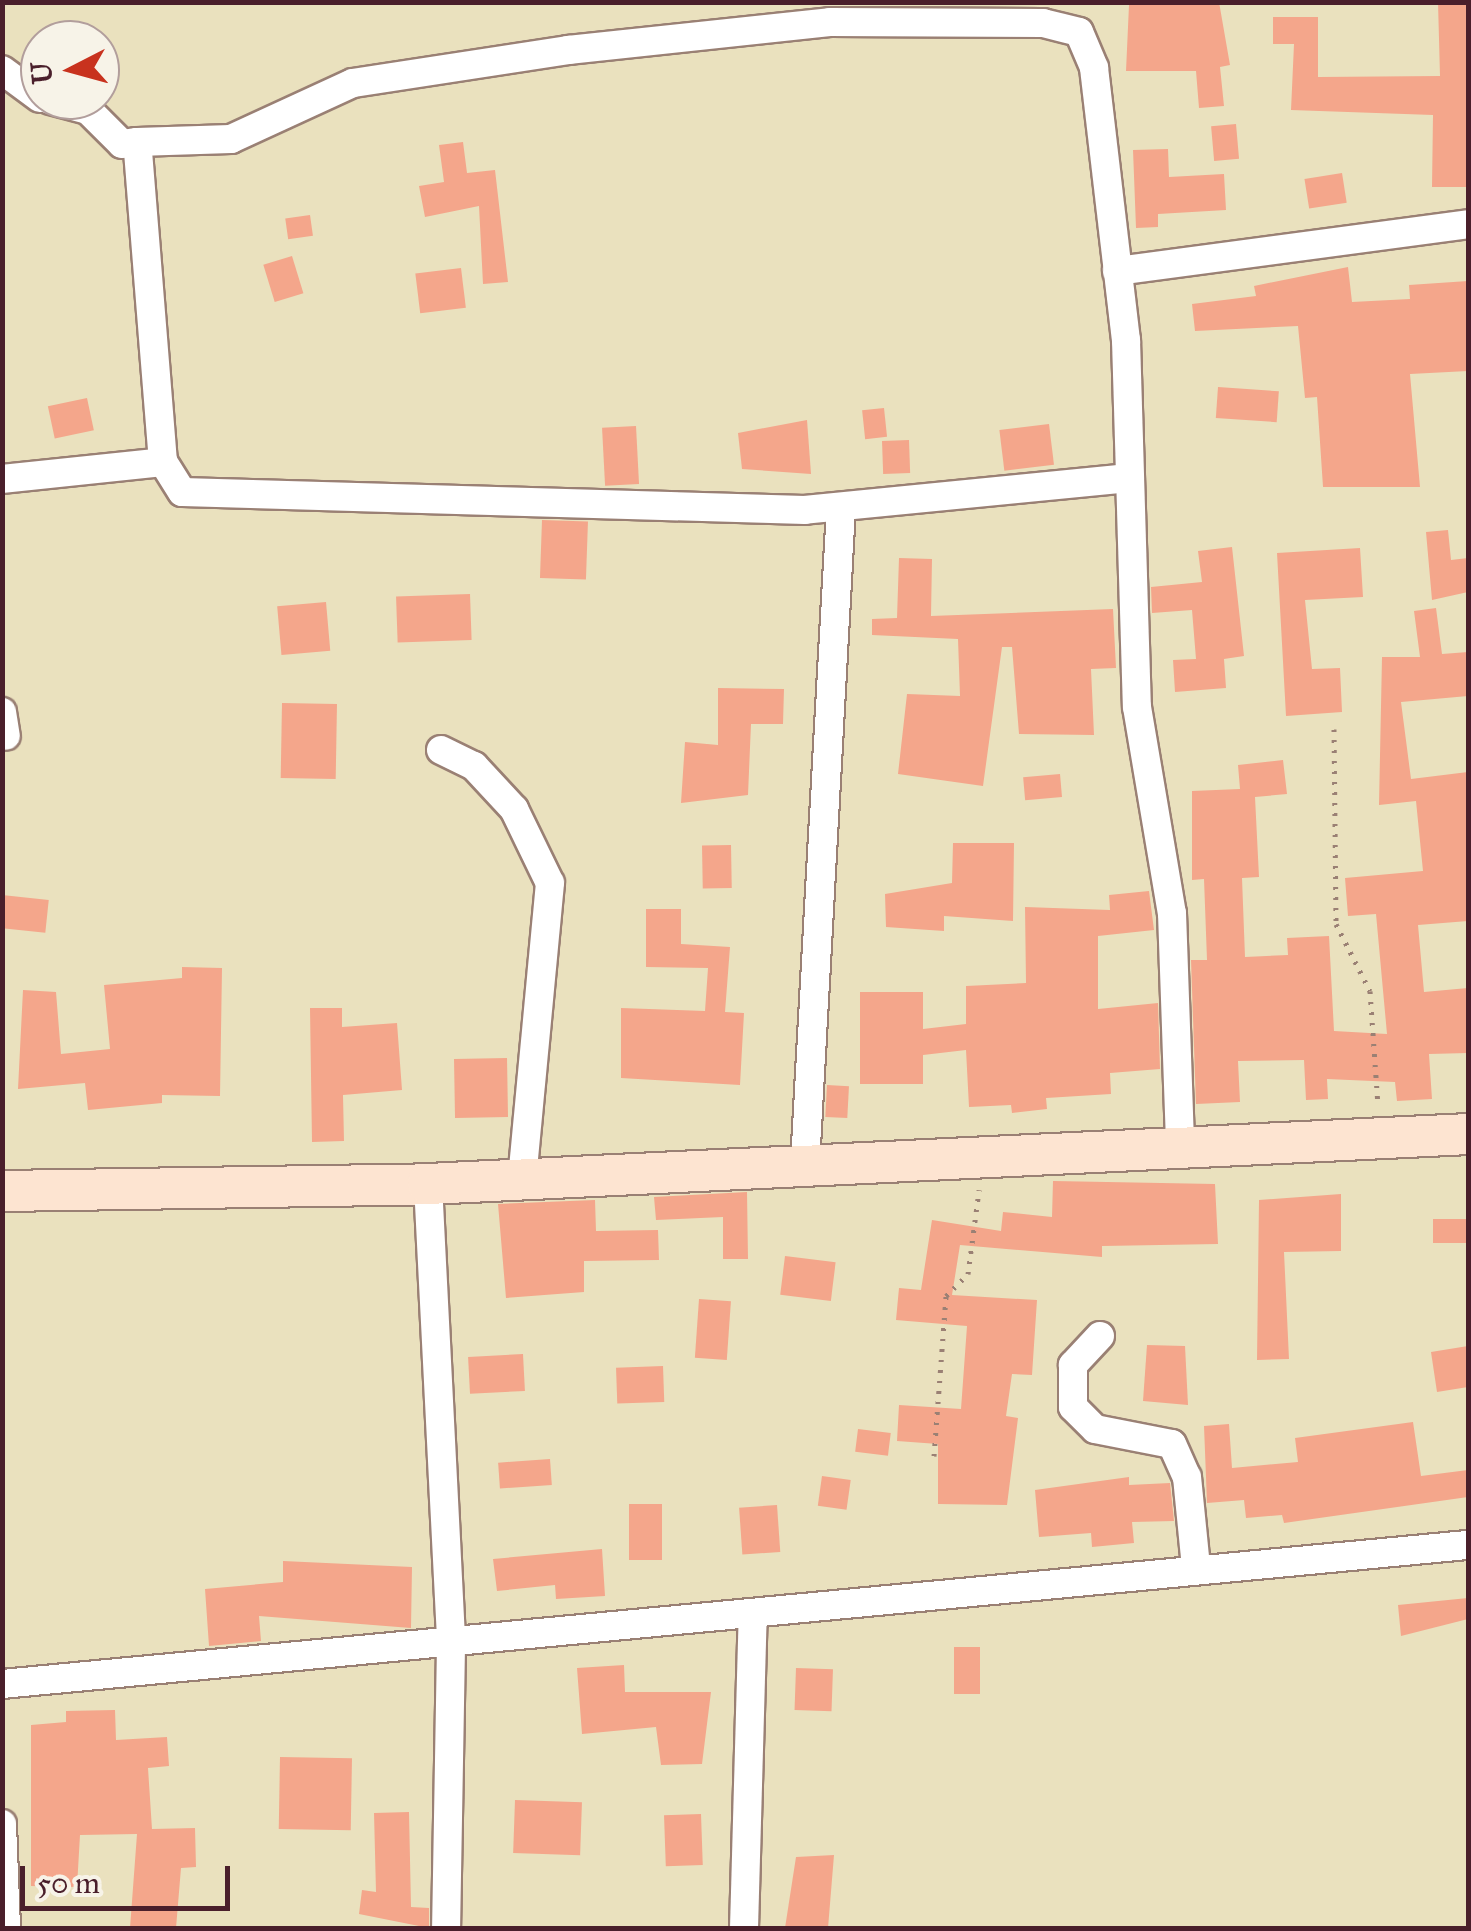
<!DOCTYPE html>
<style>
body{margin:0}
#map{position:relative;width:1471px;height:1931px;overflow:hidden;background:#eae1be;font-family:"IM FELL Great Primer",serif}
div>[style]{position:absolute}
.building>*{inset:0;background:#f4a68b;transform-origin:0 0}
.path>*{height:5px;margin-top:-2.5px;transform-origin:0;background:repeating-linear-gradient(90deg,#9a8074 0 2.5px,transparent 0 10.5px)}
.roads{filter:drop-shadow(2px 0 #9a8074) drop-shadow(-2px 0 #9a8074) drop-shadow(0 2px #9a8074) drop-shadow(0 -2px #9a8074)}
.street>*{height:28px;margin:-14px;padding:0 14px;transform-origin:14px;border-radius:14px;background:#fff}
.secondary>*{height:40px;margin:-20px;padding:0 20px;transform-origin:20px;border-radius:20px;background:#fde4d1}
span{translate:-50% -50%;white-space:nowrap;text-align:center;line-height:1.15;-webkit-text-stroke:10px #f7f3e8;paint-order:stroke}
.frame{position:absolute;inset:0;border:5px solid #4a1f2b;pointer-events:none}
.north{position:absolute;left:20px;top:20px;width:100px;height:100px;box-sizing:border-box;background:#f7f3e8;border:2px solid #b29e9c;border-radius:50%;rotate:264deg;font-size:28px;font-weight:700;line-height:40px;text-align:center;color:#4a1f2b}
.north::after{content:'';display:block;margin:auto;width:35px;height:45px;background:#c8321e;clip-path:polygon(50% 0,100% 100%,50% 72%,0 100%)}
.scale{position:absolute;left:20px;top:1866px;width:210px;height:45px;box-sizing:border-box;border:5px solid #4a1f2b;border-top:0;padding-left:12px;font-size:30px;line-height:35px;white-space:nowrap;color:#4a1f2b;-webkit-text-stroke:8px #f7f3e8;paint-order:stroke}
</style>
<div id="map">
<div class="building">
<i style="clip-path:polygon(1219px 2px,1230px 65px,1220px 67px,1224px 106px,1199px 108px,1196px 71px,1126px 71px,1129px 5px)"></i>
<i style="clip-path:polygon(1438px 2px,1468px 2px,1466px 187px,1432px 187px,1433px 115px,1291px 110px,1294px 44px,1273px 44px,1273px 17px,1318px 17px,1318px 77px,1440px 76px)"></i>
<i style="left:1236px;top:124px;width:35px;height:25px;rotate:85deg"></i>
<i style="clip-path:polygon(463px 142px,467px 173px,495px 170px,508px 282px,483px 284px,479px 206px,425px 217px,419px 186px,444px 182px,439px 145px)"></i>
<i style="clip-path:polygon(1168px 149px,1169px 177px,1224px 174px,1226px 210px,1158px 214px,1158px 227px,1136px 228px,1133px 150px)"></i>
<i style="left:1342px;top:173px;width:30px;height:38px;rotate:81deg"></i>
<i style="left:310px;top:215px;width:21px;height:25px;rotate:82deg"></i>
<i style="left:292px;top:256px;width:39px;height:30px;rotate:73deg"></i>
<i style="clip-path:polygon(1348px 267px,1352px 302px,1410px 299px,1409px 285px,1468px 281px,1468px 371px,1410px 374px,1420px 487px,1323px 487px,1317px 397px,1305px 398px,1298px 326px,1195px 331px,1192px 304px,1256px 296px,1254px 286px)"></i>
<i style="left:461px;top:268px;width:40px;height:46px;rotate:83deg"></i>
<i style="left:1218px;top:387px;width:61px;height:31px;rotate:4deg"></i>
<i style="left:87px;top:398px;width:33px;height:40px;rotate:78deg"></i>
<i style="left:884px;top:408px;width:29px;height:22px;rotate:84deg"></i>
<i style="clip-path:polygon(807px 420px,811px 474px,742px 469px,738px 433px)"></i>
<i style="left:1049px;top:424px;width:41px;height:50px;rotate:83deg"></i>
<i style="left:636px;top:426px;width:58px;height:34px;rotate:87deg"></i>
<i style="left:909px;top:440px;width:33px;height:27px;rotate:88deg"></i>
<i style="left:542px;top:520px;width:46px;height:58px;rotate:2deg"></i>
<i style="clip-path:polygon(1448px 530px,1451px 560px,1468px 558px,1468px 592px,1432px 600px,1426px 532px)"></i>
<i style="clip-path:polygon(1232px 547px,1244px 656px,1224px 659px,1226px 688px,1175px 692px,1173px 660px,1196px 659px,1192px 610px,1152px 613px,1151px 587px,1202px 582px,1198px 551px)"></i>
<i style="clip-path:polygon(1360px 548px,1363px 597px,1305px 600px,1312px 669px,1340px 668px,1342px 712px,1286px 716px,1277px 553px)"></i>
<i style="clip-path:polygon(899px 558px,932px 559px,931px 616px,1113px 609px,1116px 668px,1091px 669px,1094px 735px,1019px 734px,1012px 647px,1002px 647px,983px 786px,898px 774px,907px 694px,960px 696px,958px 639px,872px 635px,872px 619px,897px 618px)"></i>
<i style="left:470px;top:594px;width:46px;height:74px;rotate:88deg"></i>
<i style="left:326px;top:602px;width:49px;height:49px;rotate:85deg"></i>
<i style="clip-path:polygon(1436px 608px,1442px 654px,1468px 652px,1468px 696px,1401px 702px,1411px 779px,1468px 772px,1468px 921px,1418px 925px,1424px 992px,1468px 988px,1468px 1053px,1429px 1054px,1432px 1099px,1397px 1101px,1395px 1082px,1327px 1079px,1328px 1099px,1306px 1100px,1304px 1060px,1238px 1061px,1240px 1102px,1196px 1104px,1191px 960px,1207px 960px,1204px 879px,1192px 880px,1192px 791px,1240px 789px,1238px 765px,1283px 760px,1287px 794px,1255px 797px,1259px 877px,1242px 878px,1245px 957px,1288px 955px,1287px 938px,1329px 936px,1334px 1031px,1387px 1034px,1376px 914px,1348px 916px,1345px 878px,1423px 871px,1416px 801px,1379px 805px,1382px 657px,1420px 657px,1414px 611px)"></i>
<i style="clip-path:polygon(718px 688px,784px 689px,783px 724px,751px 724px,748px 795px,681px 803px,685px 742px,718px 745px)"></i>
<i style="left:282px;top:703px;width:55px;height:75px;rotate:1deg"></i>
<i style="left:1060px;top:774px;width:23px;height:37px;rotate:85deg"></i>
<i style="clip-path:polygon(953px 843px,1014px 843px,1013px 921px,944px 916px,944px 931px,886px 927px,885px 894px,952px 883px)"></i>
<i style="left:731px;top:845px;width:43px;height:29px;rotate:89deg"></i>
<i style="clip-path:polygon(1149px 891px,1154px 930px,1098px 936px,1098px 1009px,1158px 1003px,1160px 1069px,1110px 1073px,1111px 1094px,1046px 1098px,1047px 1109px,1012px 1113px,1011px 1105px,969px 1107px,966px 1050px,923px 1055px,923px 1084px,860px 1084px,860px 992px,923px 992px,923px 1029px,966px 1024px,966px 986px,1026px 983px,1025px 907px,1110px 910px,1109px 895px)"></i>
<i style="left:2px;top:895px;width:47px;height:33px;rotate:6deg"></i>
<i style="clip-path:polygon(646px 909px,681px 909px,681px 944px,730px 947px,725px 1012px,744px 1013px,740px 1085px,621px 1078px,621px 1008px,705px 1011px,708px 968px,646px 967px)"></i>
<i style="clip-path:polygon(182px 967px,222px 968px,220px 1096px,162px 1095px,162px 1103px,88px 1110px,85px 1083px,18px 1089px,23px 990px,56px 992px,61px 1054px,110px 1049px,104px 985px,182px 978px)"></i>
<i style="clip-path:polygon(310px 1008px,342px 1008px,342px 1027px,397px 1023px,402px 1090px,343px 1095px,344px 1141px,312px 1142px)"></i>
<i style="left:507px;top:1058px;width:59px;height:53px;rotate:89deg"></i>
<i style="left:827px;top:1085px;width:22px;height:32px;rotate:3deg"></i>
<i style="clip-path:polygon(1053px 1181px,1215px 1184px,1218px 1244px,1102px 1246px,1102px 1257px,960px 1245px,952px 1295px,1037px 1300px,1032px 1375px,1012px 1374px,1006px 1416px,1018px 1418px,1007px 1505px,938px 1504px,938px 1444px,897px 1441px,899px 1405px,961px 1409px,967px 1326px,896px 1320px,899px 1288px,921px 1290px,932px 1220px,1001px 1231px,1003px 1212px,1052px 1217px)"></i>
<i style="clip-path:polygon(747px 1192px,748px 1259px,723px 1259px,723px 1217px,656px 1220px,654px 1197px)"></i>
<i style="clip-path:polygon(1341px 1194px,1341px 1251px,1284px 1252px,1289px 1359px,1257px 1360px,1259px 1200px)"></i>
<i style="clip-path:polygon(595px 1200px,596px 1231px,658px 1230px,659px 1260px,584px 1261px,584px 1292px,506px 1298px,498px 1204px)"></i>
<i style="left:1433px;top:1219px;width:35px;height:24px"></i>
<i style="left:785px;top:1256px;width:51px;height:39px;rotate:7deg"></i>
<i style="left:699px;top:1299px;width:32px;height:59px;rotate:4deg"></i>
<i style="clip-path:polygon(1147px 1345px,1185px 1346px,1188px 1405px,1143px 1401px)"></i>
<i style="clip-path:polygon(1468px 1346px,1468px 1387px,1437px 1392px,1431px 1352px)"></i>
<i style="left:523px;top:1354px;width:37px;height:55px;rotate:87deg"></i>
<i style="left:663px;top:1366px;width:36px;height:47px;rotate:88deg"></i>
<i style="clip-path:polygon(1413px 1422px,1421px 1476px,1468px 1470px,1468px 1497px,1284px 1523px,1282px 1515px,1246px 1518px,1244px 1500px,1207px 1503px,1204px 1426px,1229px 1424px,1232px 1468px,1298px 1462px,1295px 1438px)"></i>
<i style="left:858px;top:1429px;width:33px;height:23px;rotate:7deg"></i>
<i style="left:550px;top:1459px;width:26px;height:52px;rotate:86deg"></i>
<i style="left:822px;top:1476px;width:29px;height:30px;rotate:8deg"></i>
<i style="clip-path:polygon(1129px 1477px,1129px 1485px,1170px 1483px,1174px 1521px,1132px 1522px,1134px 1543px,1092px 1547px,1091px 1533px,1039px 1537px,1035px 1490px)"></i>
<i style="left:629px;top:1504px;width:33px;height:56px"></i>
<i style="left:777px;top:1505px;width:47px;height:38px;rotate:86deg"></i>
<i style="clip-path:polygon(602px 1549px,605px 1596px,556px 1599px,555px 1585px,497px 1591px,493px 1559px)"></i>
<i style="clip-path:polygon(283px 1561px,412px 1567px,411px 1628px,259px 1616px,261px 1641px,209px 1646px,205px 1589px,283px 1582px)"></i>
<i style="clip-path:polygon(1468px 1598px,1468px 1619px,1401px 1636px,1398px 1605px)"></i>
<i style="left:954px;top:1647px;width:26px;height:47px"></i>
<i style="clip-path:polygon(624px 1665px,625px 1692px,711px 1692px,702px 1764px,661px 1765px,656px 1727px,582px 1734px,577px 1668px)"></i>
<i style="left:796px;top:1668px;width:37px;height:42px;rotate:2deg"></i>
<i style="clip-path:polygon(115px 1710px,116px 1740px,167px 1737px,169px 1766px,148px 1768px,152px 1829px,195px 1828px,196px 1867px,181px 1868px,176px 1928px,130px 1928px,137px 1834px,80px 1835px,77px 1887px,31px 1886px,31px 1725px,66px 1722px,66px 1711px)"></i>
<i style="left:280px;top:1757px;width:72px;height:72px;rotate:1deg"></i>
<i style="left:515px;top:1800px;width:67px;height:53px;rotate:2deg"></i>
<i style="clip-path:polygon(409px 1812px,411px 1907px,429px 1908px,429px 1928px,359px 1914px,362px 1890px,376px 1892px,374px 1813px)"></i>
<i style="left:701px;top:1814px;width:51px;height:37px;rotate:88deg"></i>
<i style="clip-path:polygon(834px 1855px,828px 1928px,785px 1928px,796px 1857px)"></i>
</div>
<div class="path">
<i style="left:1334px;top:729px;width:195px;rotate:89.4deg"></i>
<i style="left:1336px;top:924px;width:75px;rotate:63.1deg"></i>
<i style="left:1370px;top:991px;width:114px;rotate:86deg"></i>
<i style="left:934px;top:1456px;width:160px;rotate:-85.7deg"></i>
<i style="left:946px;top:1296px;width:31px;rotate:-45deg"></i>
<i style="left:968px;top:1274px;width:85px;rotate:-82.5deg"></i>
</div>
<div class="roads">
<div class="street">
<i style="left:2px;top:70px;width:47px;rotate:36.4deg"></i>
<i style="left:50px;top:100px;width:39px;rotate:15deg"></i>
<i style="left:88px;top:110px;width:48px;rotate:45deg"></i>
<i style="left:122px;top:144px;width:15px;rotate:-8deg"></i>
<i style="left:1117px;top:271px;width:354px;rotate:-7.6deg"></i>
<i style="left:1129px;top:478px;width:326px;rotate:174.4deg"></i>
<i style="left:805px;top:510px;width:623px;rotate:-178.35deg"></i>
<i style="left:182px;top:492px;width:36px;rotate:-122deg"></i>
<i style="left:163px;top:462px;width:321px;rotate:-94.6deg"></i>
<i style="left:137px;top:142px;width:94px;rotate:-1.8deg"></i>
<i style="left:231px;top:139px;width:134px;rotate:-24.7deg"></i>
<i style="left:353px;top:83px;width:218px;rotate:-8.7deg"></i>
<i style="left:568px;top:50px;width:263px;rotate:-6.1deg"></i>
<i style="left:830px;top:22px;width:213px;rotate:0.3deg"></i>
<i style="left:1043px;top:23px;width:37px;rotate:14deg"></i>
<i style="left:1079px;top:32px;width:39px;rotate:67deg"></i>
<i style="left:1094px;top:68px;width:274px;rotate:83.3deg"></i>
<i style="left:1126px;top:340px;width:367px;rotate:88.3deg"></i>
<i style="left:1137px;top:707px;width:209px;rotate:80.4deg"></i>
<i style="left:1172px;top:913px;width:232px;rotate:88deg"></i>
<i style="left:2px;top:479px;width:162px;rotate:-6deg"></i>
<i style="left:2px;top:712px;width:24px;rotate:81deg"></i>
<i style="left:441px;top:750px;width:37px;rotate:26deg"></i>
<i style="left:474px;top:766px;width:59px;rotate:47.1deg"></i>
<i style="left:514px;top:809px;width:82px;rotate:64.1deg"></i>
<i style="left:550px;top:883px;width:296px;rotate:95.4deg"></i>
<i style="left:805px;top:1164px;width:657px;rotate:-86.86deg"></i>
<i style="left:428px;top:1184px;width:463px;rotate:87.1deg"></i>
<i style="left:451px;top:1646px;width:282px;rotate:91deg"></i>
<i style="left:1100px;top:1336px;width:40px;rotate:133deg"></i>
<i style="left:1073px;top:1365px;width:42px;rotate:90deg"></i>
<i style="left:1073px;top:1407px;width:31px;rotate:45deg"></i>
<i style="left:1095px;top:1429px;width:78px;rotate:11deg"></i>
<i style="left:1172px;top:1444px;width:36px;rotate:66deg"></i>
<i style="left:1187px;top:1477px;width:90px;rotate:84.3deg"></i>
<i style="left:2px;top:1684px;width:1473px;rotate:-5.42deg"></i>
<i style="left:2px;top:1824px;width:104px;rotate:87.8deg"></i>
<i style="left:744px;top:1928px;width:315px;rotate:-88.4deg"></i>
</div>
<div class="secondary">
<i style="left:2px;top:1191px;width:426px;rotate:-0.9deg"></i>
<i style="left:428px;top:1184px;width:1041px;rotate:-2.75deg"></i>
</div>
</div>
<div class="frame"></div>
<div class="north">U</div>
<div class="scale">50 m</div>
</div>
